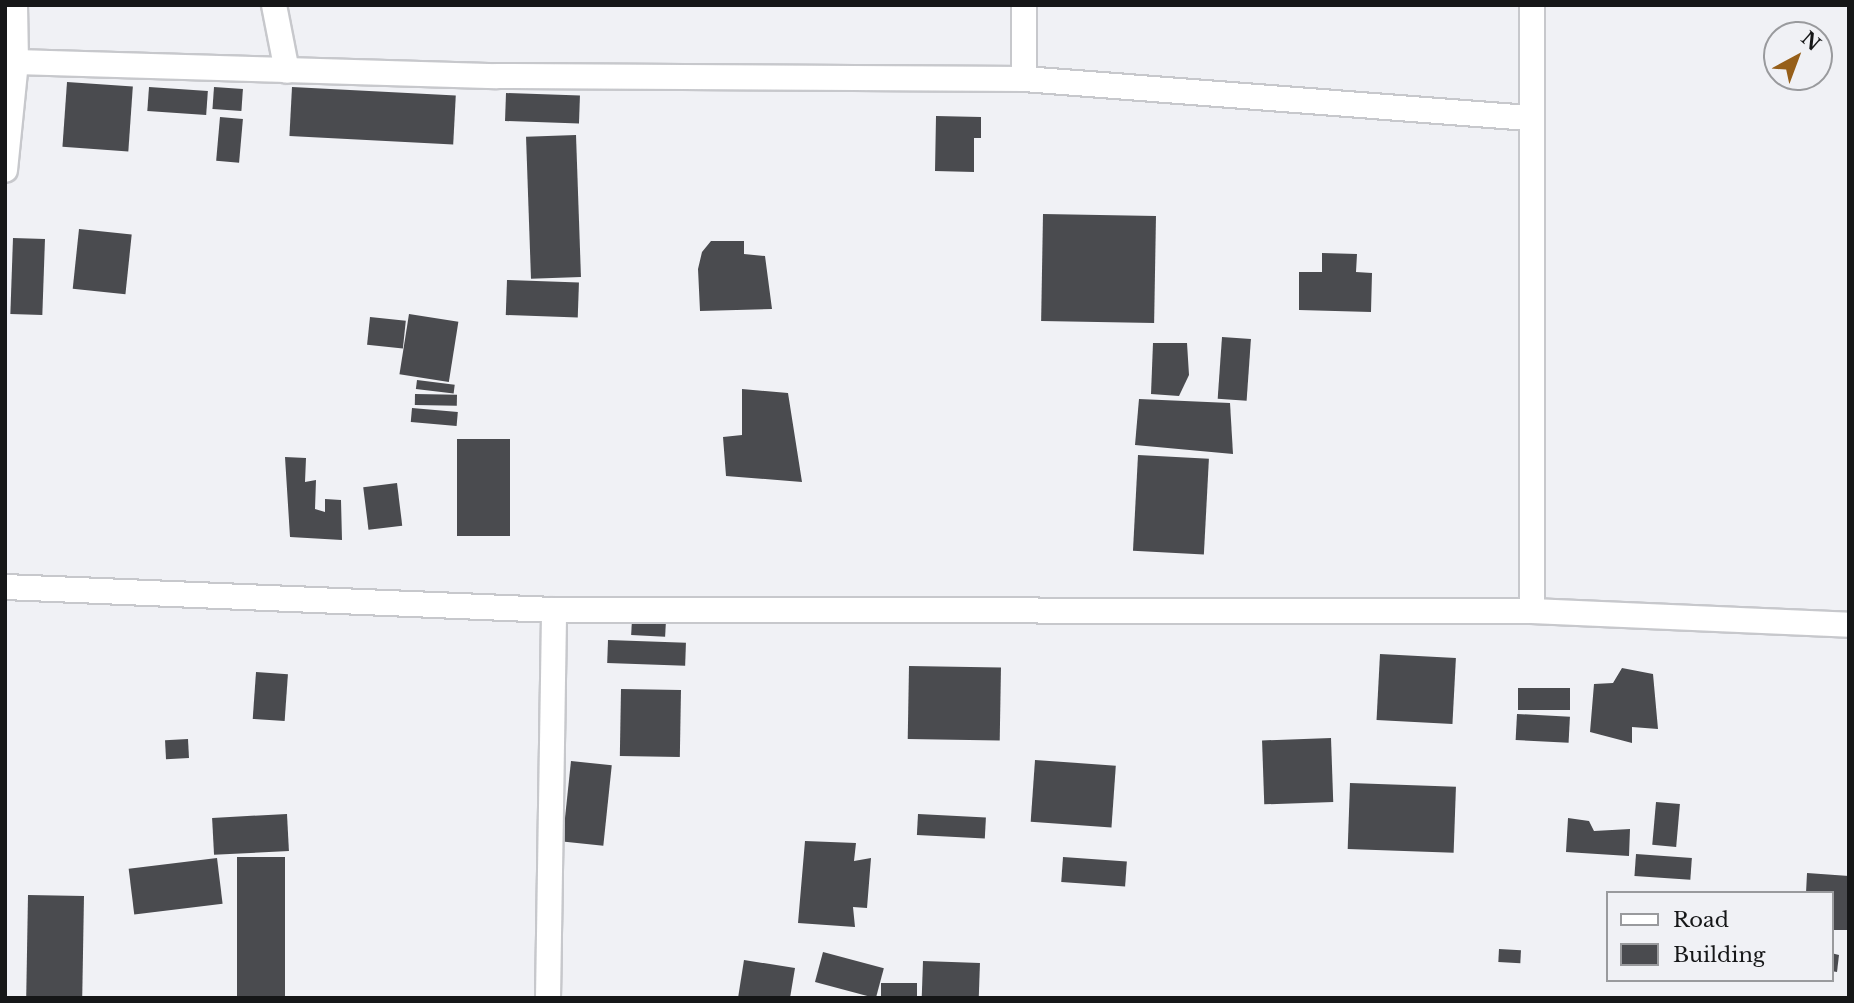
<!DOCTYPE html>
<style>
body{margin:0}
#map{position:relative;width:1854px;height:1003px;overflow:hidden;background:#f0f1f5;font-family:"Libre Baskerville",serif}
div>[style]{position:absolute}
.building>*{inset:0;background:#4a4b4f;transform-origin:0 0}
.roads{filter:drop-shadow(2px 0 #c7c8cc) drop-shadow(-2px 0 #c7c8cc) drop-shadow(0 2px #c7c8cc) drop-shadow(0 -2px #c7c8cc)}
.minor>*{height:24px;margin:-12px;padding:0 12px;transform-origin:12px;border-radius:12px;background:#fff}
span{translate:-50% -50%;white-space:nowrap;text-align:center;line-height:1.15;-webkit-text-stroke:7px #f0f1f5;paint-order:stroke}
.frame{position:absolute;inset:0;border:7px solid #161718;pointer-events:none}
.legend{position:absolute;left:1606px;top:891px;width:228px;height:91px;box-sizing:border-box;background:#f0f1f5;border:2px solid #999a9d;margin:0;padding:9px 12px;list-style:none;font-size:21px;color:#161718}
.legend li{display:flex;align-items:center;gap:14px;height:35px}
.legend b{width:35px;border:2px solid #999a9d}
.north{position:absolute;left:1763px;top:21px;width:70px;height:70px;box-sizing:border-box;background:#f0f1f5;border:2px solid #999a9d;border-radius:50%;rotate:41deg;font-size:19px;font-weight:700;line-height:28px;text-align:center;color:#161718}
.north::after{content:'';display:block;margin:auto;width:24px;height:32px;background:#965f19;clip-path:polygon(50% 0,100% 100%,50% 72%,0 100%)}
</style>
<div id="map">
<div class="building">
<i style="left:67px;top:82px;width:66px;height:65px;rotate:4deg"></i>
<i style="left:149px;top:87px;width:59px;height:24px;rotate:4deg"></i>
<i style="left:214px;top:87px;width:29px;height:22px;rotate:4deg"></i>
<i style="left:292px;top:87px;width:164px;height:49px;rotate:3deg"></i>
<i style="left:506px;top:93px;width:74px;height:28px;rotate:2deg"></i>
<i style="clip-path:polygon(936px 116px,981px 117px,981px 138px,974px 138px,974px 172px,935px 171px)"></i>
<i style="left:220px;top:117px;width:23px;height:44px;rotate:5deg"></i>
<i style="left:576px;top:135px;width:142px;height:50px;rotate:88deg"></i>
<i style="left:1043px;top:214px;width:113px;height:107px;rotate:1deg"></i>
<i style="left:79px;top:229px;width:53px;height:60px;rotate:6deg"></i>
<i style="left:13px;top:238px;width:32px;height:76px;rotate:2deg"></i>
<i style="clip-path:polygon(711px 241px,744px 241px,744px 254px,765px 256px,772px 309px,700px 311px,698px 269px,702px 252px)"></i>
<i style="clip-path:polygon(1322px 253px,1357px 254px,1356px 272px,1372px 273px,1371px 312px,1299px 310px,1299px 272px,1322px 272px)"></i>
<i style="left:507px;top:280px;width:72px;height:35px;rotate:2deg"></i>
<i style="left:409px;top:314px;width:50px;height:61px;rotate:9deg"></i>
<i style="left:370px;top:317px;width:36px;height:28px;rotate:6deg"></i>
<i style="left:1222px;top:337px;width:29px;height:62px;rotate:4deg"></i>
<i style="clip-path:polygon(1153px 343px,1187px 343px,1189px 375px,1179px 396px,1151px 394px)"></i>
<i style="left:417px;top:380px;width:38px;height:9px;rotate:7deg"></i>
<i style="clip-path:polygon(742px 389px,788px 393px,802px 482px,726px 476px,723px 437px,742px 435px)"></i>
<i style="left:415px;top:394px;width:42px;height:11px;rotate:1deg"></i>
<i style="clip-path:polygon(1139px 399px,1230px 403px,1233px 454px,1135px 445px)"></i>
<i style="left:412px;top:408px;width:46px;height:14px;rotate:5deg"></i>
<i style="left:457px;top:439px;width:53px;height:97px"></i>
<i style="left:1138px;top:455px;width:71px;height:96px;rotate:3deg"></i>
<i style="clip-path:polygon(285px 457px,306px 458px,305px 482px,316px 480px,315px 509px,325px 512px,325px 499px,341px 500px,342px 540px,290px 537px)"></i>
<i style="left:397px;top:483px;width:43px;height:34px;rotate:83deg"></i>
<i style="left:632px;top:619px;width:34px;height:16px;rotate:3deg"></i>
<i style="left:608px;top:640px;width:78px;height:23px;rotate:2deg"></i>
<i style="left:1380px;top:654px;width:76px;height:66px;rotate:3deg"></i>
<i style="left:909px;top:666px;width:92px;height:73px;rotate:1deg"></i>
<i style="clip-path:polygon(1622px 668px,1653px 674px,1658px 729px,1632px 727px,1632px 743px,1590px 732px,1594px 684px,1613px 683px)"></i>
<i style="left:256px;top:672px;width:32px;height:47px;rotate:4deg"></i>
<i style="left:1518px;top:688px;width:52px;height:22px"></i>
<i style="left:621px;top:689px;width:60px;height:67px;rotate:1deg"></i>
<i style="left:1517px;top:714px;width:53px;height:26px;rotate:3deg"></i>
<i style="left:1331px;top:738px;width:64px;height:69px;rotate:88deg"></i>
<i style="left:188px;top:739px;width:19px;height:23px;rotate:87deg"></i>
<i style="left:1035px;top:760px;width:81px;height:62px;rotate:4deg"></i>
<i style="left:571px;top:761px;width:41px;height:81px;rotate:6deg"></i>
<i style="left:1350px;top:783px;width:106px;height:66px;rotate:2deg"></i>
<i style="left:1656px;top:802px;width:24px;height:43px;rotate:5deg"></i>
<i style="left:287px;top:814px;width:37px;height:75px;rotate:87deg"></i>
<i style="left:918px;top:814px;width:68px;height:21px;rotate:3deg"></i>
<i style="clip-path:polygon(1568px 818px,1589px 821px,1594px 831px,1630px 829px,1629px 856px,1566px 852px)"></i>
<i style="clip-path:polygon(805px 841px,856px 843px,854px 861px,871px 858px,867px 908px,853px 907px,855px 927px,798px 923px)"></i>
<i style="left:1636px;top:854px;width:56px;height:22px;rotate:4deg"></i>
<i style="left:237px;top:857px;width:48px;height:141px"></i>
<i style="left:1063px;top:857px;width:64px;height:25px;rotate:4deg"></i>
<i style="left:217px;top:858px;width:46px;height:89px;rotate:83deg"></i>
<i style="clip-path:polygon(1807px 873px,1849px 876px,1849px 930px,1831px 930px,1831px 893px,1806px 893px)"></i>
<i style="left:28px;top:895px;width:56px;height:103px;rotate:1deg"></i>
<i style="left:1499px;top:949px;width:22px;height:13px;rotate:3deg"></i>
<i style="left:823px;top:952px;width:63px;height:31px;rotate:15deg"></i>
<i style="clip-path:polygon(1831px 953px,1839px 955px,1837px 972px,1831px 971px)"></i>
<i style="clip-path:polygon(744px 960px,795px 968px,790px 998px,738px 998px)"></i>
<i style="left:923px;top:961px;width:57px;height:37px;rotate:2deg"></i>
<i style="left:881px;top:983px;width:36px;height:15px"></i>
</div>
<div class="roads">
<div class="minor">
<i style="left:274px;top:5px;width:67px;rotate:78.9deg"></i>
<i style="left:1024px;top:5px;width:74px;rotate:90deg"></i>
<i style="left:1532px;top:5px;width:606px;rotate:90deg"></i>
<i style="left:16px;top:62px;width:481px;rotate:1.7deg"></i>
<i style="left:497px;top:76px;width:527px;rotate:0.33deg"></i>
<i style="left:1024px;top:79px;width:507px;rotate:4.42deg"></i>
<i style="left:5px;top:170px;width:109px;rotate:-84.2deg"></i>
<i style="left:16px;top:62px;width:57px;rotate:-91deg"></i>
<i style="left:5px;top:587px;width:549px;rotate:2.4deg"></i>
<i style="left:554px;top:610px;width:978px;rotate:0.06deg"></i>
<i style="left:1532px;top:611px;width:317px;rotate:2.5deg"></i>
<i style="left:548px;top:998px;width:388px;rotate:-89.1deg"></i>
</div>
</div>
<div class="frame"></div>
<ul class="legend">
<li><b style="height:9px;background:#fff"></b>Road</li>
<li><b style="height:19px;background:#4a4b4f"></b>Building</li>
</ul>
<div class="north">N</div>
</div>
